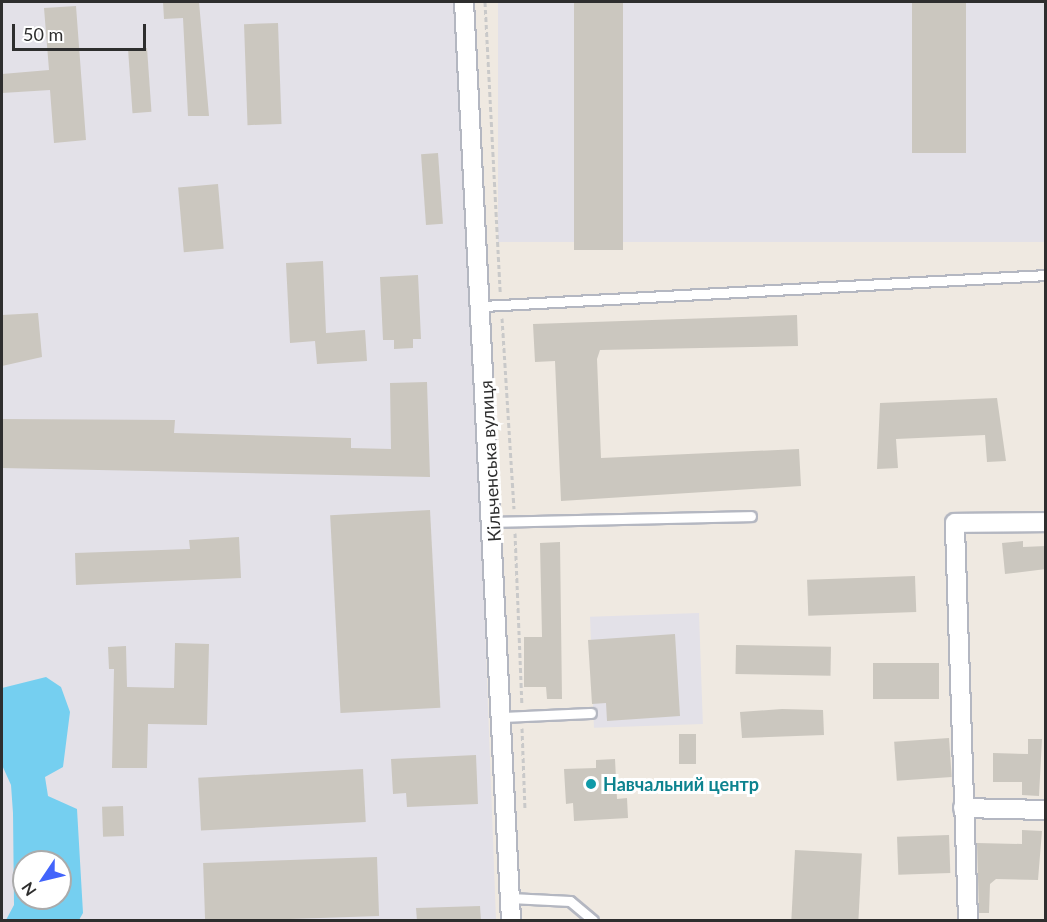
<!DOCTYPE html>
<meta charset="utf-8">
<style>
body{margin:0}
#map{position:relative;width:1047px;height:922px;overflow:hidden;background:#efe9e1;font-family:Lato,sans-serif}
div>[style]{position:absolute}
.industrial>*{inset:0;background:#e3e1e8;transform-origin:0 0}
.water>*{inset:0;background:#75cff0}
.building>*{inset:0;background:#cbc7bf;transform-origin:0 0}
.path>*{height:3px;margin-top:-1.5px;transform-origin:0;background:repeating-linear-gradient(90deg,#c9c9c9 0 4.5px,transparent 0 7.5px)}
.roads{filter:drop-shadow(2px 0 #b4b7c1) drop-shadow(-2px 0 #b4b7c1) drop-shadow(0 2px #b4b7c1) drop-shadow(0 -2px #b4b7c1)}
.lane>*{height:9px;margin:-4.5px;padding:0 4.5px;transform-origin:4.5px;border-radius:4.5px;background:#fff}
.street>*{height:18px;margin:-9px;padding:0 9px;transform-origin:9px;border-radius:9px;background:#fff}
.dots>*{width:16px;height:16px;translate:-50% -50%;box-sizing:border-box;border:3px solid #fff;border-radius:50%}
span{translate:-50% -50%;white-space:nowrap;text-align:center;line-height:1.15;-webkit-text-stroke:6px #fff;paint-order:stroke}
.street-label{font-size:18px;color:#2e2e2e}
.culture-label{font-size:18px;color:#0d838f;font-weight:700}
.left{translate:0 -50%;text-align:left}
.frame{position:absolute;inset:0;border:3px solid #2e2e2e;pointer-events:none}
.north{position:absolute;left:12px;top:850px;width:60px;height:60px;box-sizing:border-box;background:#fff;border:2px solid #ababab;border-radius:50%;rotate:235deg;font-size:16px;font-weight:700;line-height:24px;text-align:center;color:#2e2e2e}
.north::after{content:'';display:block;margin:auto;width:21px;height:27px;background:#4264fb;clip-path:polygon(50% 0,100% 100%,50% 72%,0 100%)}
.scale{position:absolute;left:12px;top:24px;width:134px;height:27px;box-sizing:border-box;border:3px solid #2e2e2e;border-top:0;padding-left:8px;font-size:18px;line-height:21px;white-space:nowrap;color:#2e2e2e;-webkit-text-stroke:4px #fff;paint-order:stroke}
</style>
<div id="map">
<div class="industrial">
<i style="clip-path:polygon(evenodd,2px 2px,455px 2px,469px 198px,496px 920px,2px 920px,2px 2px,24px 862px,60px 862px,60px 898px,24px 898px,24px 862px)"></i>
<i style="left:498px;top:2px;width:547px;height:240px"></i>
<i style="left:699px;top:613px;width:111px;height:109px;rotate:88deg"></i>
</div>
<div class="water">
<i style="clip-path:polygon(evenodd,46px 677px,61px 687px,70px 712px,63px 767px,45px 777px,48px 796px,77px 809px,83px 913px,79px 920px,6px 920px,14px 905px,13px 813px,11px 785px,2px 765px,2px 688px,46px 677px,24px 862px,60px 862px,60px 898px,24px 898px,24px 862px)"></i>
</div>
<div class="building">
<i style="clip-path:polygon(163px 2px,199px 2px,209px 116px,188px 116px,183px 18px,164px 19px)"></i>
<i style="left:574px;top:2px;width:49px;height:248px"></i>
<i style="left:912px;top:2px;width:54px;height:151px"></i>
<i style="clip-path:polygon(76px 6px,86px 140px,54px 143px,50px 90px,2px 93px,2px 74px,49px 70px,44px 8px)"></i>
<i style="left:278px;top:23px;width:101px;height:34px;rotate:88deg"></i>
<i style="left:147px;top:48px;width:64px;height:19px;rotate:86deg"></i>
<i style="left:438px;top:153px;width:71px;height:17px;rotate:86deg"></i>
<i style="left:218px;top:184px;width:65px;height:40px;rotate:85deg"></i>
<i style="clip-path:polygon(323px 261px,326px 333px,365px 330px,367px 361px,317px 364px,315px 341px,290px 343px,286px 263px)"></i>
<i style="clip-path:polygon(418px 275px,421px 339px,413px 339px,413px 348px,394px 349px,394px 340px,383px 340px,380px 277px)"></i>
<i style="clip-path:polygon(38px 313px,42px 357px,2px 366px,2px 315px)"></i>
<i style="clip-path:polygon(797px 315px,798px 346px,600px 350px,597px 359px,601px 458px,799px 449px,801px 486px,561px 501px,555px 361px,535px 362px,533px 324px)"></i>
<i style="clip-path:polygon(427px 382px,430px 477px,2px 468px,2px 419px,175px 420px,174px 433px,351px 438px,351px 448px,391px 449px,390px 383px)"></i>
<i style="clip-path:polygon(997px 398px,1006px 461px,987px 462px,985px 435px,896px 439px,898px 468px,877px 469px,880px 403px)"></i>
<i style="left:430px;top:510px;width:198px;height:100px;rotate:87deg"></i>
<i style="clip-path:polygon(239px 537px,241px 578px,76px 585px,75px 553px,190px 549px,189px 540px)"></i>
<i style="clip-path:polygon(1023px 541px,1023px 547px,1046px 546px,1046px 569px,1005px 574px,1002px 543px)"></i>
<i style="clip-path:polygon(560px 542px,562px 699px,547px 699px,546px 687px,524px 687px,524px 637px,542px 637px,540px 543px)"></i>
<i style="left:915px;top:576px;width:36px;height:108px;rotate:88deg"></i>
<i style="clip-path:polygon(675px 634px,680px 716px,607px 721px,606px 703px,592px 704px,588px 640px)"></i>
<i style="clip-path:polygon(175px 643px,209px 644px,207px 725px,148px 724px,147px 768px,112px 768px,114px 669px,109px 669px,108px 647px,126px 646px,127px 687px,174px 688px)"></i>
<i style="left:736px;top:645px;width:95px;height:29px;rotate:1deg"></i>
<i style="left:939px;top:663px;width:36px;height:66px;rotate:90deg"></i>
<i style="clip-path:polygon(782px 709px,823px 710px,824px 735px,742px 738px,740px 712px)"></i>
<i style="left:679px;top:734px;width:17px;height:30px"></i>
<i style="left:949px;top:738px;width:39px;height:55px;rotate:86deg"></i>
<i style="clip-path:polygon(1028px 739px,1042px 739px,1039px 796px,1022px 795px,1022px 782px,993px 782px,993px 753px,1028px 754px)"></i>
<i style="clip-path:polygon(476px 755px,478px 804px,407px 807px,406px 793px,393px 794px,391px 759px)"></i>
<i style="clip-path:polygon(615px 759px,617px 799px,627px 798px,628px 818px,574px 821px,573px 803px,566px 804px,564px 769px,596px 768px,596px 760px)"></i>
<i style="left:363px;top:769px;width:53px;height:165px;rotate:87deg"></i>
<i style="left:123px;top:806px;width:30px;height:21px;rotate:88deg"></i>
<i style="clip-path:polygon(1022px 830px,1042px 831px,1038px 880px,996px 879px,990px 884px,989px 913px,979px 913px,977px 843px,1022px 844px)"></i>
<i style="left:949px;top:835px;width:38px;height:52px;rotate:88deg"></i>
<i style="left:795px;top:850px;width:67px;height:71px;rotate:3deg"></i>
<i style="left:377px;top:857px;width:59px;height:174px;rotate:88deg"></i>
<i style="clip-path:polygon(480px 906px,481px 921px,417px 921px,416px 908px)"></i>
</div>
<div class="path">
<i style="left:485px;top:2px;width:291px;rotate:87deg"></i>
<i style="left:502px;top:318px;width:191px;rotate:86.4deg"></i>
<i style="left:515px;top:533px;width:171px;rotate:87.7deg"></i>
<i style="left:522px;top:728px;width:81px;rotate:87.9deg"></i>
</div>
<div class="roads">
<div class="lane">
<i style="left:483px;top:306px;width:564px;rotate:-3.15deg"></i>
<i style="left:493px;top:522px;width:258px;rotate:-1.3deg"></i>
<i style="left:502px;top:717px;width:89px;rotate:-2.6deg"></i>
<i style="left:510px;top:898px;width:60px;rotate:2.9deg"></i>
<i style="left:570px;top:901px;width:30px;rotate:40deg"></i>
</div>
<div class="street">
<i style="left:464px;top:2px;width:919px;rotate:87.07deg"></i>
<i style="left:963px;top:808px;width:83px;rotate:1.4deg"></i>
<i style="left:968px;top:920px;width:397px;rotate:-91.9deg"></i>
<i style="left:955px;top:523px;width:91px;rotate:-0.6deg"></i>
</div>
</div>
<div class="dots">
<i style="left:591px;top:784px;background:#0f9aa8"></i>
</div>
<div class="street-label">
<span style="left:490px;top:461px;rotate:-93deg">Кільченська вулиця</span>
</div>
<div class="culture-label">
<span class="left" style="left:603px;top:784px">Навчальний центр</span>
</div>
<div class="frame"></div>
<div class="north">N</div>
<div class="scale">50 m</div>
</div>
